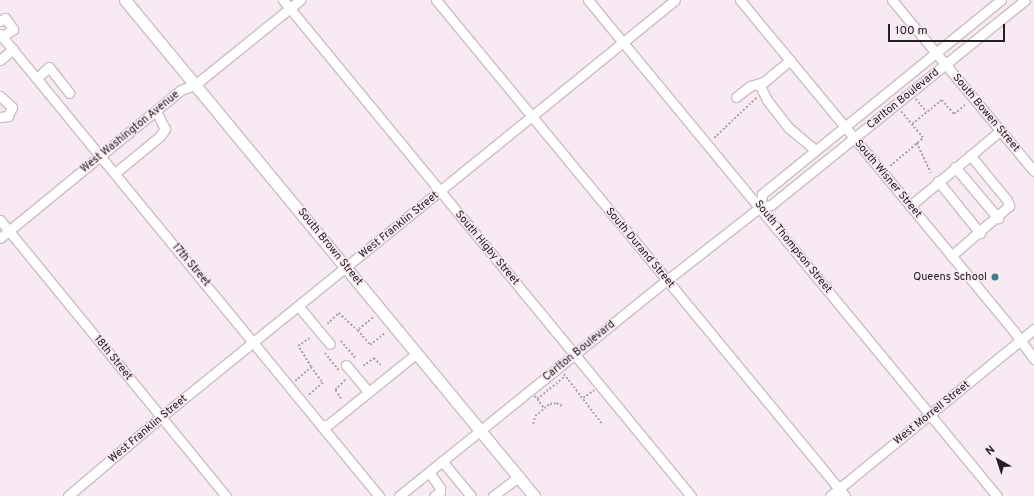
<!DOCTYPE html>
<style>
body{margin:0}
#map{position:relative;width:1034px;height:496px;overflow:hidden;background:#f8eaf2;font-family:Overpass,sans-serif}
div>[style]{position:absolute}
.path>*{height:1.5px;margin-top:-0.75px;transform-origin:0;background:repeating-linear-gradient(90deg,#afa4aa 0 2px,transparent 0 4px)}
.roads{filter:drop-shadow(1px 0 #ccbec6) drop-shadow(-1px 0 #ccbec6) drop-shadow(0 1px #ccbec6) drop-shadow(0 -1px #ccbec6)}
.minor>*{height:9px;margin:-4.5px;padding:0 4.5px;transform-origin:4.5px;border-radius:4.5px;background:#fff}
.major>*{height:11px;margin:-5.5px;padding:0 5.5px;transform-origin:5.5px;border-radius:5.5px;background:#fff}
.dots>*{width:11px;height:11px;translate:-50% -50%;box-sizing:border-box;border:2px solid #f8eaf2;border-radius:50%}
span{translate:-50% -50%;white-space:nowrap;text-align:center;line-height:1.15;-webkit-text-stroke:3px #f8eaf2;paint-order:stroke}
.street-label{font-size:11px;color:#252023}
.poi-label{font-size:11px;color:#252023}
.right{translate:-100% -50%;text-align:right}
.north{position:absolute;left:978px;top:440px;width:40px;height:40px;-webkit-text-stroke:3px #f8eaf2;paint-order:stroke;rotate:321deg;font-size:11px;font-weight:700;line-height:16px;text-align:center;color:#252023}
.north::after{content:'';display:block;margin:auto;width:14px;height:18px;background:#252023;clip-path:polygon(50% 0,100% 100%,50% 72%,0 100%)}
.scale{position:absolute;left:888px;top:24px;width:117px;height:18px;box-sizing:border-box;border:2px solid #252023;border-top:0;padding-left:5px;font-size:12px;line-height:14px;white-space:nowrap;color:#252023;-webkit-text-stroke:3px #f8eaf2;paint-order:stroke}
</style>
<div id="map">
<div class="path">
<i style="left:916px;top:99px;width:17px;rotate:50deg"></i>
<i style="left:912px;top:124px;width:38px;rotate:-39deg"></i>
<i style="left:942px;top:100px;width:18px;rotate:49deg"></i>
<i style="left:954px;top:114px;width:16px;rotate:-40deg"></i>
<i style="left:714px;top:138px;width:59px;rotate:-43.6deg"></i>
<i style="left:917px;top:143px;width:33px;rotate:65deg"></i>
<i style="left:890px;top:166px;width:43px;rotate:-40.3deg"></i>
<i style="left:923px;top:138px;width:35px;rotate:-130deg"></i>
<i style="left:373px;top:318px;width:19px;rotate:141deg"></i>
<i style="left:358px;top:330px;width:19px;rotate:51deg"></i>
<i style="left:370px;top:345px;width:19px;rotate:-39deg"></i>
<i style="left:327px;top:324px;width:16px;rotate:-43deg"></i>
<i style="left:339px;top:313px;width:25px;rotate:43deg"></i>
<i style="left:341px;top:341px;width:23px;rotate:49deg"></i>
<i style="left:325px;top:353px;width:22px;rotate:51deg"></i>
<i style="left:363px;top:366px;width:14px;rotate:-36deg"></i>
<i style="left:374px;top:358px;width:11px;rotate:45deg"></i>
<i style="left:311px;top:367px;width:25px;rotate:-122deg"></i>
<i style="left:298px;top:346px;width:16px;rotate:-35deg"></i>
<i style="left:564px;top:374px;width:64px;rotate:52.6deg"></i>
<i style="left:295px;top:381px;width:21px;rotate:-41deg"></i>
<i style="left:311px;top:367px;width:20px;rotate:53deg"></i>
<i style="left:323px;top:383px;width:20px;rotate:139deg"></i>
<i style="left:535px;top:396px;width:15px;rotate:53deg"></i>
<i style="left:583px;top:398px;width:14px;rotate:-36deg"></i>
<i style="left:341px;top:399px;width:11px;rotate:-124deg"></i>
<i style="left:335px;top:390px;width:16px;rotate:-45deg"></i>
<i style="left:537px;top:399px;width:36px;rotate:-39deg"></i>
<i style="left:533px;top:424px;width:8px;rotate:-76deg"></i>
<i style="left:535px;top:416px;width:19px;rotate:-39deg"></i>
<i style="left:550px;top:404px;width:7px;rotate:-8deg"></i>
<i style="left:557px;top:403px;width:4px;rotate:45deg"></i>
<i style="left:560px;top:406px;width:4px;rotate:-27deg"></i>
</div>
<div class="roads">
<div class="minor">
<i style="left:283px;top:0;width:642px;rotate:50.56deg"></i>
<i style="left:436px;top:0;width:643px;rotate:50.49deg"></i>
<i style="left:588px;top:0;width:643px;rotate:50.49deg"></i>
<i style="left:740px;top:0;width:428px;rotate:50.4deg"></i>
<i style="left:1013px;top:330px;width:36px;rotate:54deg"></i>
<i style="left:892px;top:0;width:222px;rotate:50.3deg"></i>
<i style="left:0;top:21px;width:6px;rotate:-31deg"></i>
<i style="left:5px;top:18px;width:14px;rotate:54deg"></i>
<i style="left:13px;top:29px;width:14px;rotate:144deg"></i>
<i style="left:0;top:34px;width:598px;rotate:50.64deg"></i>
<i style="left:0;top:60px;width:17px;rotate:-40deg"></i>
<i style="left:37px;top:78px;width:16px;rotate:-43deg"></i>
<i style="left:49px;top:67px;width:33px;rotate:52deg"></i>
<i style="left:759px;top:84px;width:18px;rotate:63deg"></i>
<i style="left:767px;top:100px;width:36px;rotate:52deg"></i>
<i style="left:789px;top:128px;width:34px;rotate:40deg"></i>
<i style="left:0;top:96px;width:16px;rotate:43deg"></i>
<i style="left:12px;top:107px;width:10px;rotate:114deg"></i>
<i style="left:8px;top:116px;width:8px;rotate:173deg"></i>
<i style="left:736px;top:97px;width:18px;rotate:-38deg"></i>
<i style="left:750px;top:86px;width:15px;rotate:-16deg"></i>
<i style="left:764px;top:82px;width:34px;rotate:-40deg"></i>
<i style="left:955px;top:167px;width:67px;rotate:49.9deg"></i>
<i style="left:115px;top:173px;width:58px;rotate:-39.4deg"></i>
<i style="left:160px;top:136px;width:9px;rotate:-54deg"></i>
<i style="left:165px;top:129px;width:20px;rotate:-117deg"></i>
<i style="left:938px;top:181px;width:67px;rotate:51.1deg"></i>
<i style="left:910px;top:206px;width:119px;rotate:-39.9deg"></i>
<i style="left:760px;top:207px;width:13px;rotate:-81deg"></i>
<i style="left:762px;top:194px;width:308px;rotate:-39.1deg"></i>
<i style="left:0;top:220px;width:357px;rotate:50.7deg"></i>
<i style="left:0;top:238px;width:234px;rotate:-39.3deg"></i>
<i style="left:181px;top:90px;width:16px;rotate:-22deg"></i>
<i style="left:196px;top:84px;width:134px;rotate:-38.9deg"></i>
<i style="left:951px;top:256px;width:77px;rotate:-40.8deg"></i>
<i style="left:1009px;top:206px;width:6px;rotate:-108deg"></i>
<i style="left:1007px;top:200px;width:58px;rotate:-129.4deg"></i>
<i style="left:299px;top:307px;width:48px;rotate:50deg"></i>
<i style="left:346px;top:365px;width:35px;rotate:50deg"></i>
<i style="left:322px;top:426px;width:7px;rotate:-16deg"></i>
<i style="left:329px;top:424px;width:113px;rotate:-38.9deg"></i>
<i style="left:442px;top:461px;width:45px;rotate:50.4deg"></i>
<i style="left:429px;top:472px;width:19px;rotate:55deg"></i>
<i style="left:440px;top:488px;width:4px;rotate:90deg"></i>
<i style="left:440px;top:492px;width:7px;rotate:146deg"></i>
<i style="left:68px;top:496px;width:123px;rotate:-40.4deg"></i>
<i style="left:162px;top:416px;width:660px;rotate:-39.04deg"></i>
<i style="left:399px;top:496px;width:344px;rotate:-38.9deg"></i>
<i style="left:667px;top:280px;width:118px;rotate:-38.1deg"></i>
<i style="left:760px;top:207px;width:11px;rotate:-10deg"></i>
<i style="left:771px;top:205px;width:326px;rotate:-38.9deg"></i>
<i style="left:493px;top:496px;width:31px;rotate:-37deg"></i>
<i style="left:830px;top:496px;width:264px;rotate:-39.3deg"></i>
</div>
<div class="major">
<i style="left:125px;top:0;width:643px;rotate:50.49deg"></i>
</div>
</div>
<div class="dots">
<i style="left:995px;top:277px;background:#3c808f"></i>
</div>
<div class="street-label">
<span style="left:903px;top:99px;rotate:-39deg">Carlton Boulevard</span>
<span style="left:986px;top:113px;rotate:50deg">South Bowen Street</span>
<span style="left:130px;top:132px;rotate:-39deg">West Washington Avenue</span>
<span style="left:888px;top:179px;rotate:50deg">South Wisner Street</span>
<span style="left:399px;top:225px;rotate:-39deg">West Franklin Street</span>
<span style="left:330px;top:247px;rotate:51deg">South Brown Street</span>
<span style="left:793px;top:247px;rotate:51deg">South Thompson Street</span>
<span style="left:487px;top:248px;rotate:50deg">South Higby Street</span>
<span style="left:640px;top:248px;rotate:50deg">South Durand Street</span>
<span style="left:191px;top:265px;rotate:50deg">17th Street</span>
<span style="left:579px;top:351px;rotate:-39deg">Carlton Boulevard</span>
<span style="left:113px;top:358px;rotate:51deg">18th Street</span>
<span style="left:932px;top:413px;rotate:-39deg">West Morrell Street</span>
<span style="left:148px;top:429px;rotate:-40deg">West Franklin Street</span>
</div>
<div class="poi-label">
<span class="right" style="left:987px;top:277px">Queens School</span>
</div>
<div class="north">N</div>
<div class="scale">100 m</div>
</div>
